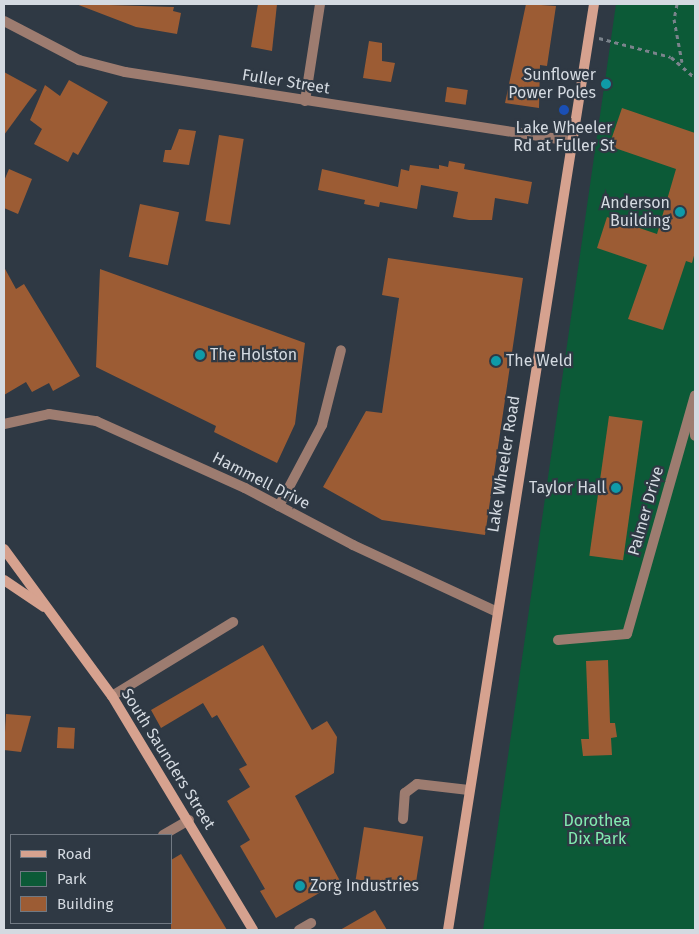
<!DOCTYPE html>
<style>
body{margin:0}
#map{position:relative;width:699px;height:934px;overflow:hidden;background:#2f3944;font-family:"Fira Sans",sans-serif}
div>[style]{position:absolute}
.green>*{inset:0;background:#0c5a37}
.building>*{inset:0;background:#9c5c34;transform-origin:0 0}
.path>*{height:3px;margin-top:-1.5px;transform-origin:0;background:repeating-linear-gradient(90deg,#7b838c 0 4px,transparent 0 8px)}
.service>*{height:10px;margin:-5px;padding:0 5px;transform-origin:5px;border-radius:5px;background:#9d7c70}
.minor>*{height:10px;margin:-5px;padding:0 5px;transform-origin:5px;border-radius:5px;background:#9d7c70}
.secondary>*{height:10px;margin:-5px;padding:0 5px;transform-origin:5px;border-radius:5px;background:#d6a28f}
.dots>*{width:14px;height:14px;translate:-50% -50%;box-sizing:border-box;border:2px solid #2f3944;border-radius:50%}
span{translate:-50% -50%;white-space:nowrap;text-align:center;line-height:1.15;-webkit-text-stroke:4.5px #2f3944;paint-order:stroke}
.poi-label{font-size:16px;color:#d4dae1}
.right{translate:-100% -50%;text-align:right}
.left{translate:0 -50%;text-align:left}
.street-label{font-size:16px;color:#d4dae1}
.park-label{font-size:16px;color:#82ecb1}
.frame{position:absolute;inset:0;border:5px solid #d4dae1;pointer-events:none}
.legend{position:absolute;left:10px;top:834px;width:162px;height:90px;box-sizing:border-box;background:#2f3944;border:1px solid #717983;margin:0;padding:6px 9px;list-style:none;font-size:15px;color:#d4dae1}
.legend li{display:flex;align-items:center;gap:10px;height:25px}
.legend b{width:25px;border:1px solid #717983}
</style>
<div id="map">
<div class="green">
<i style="clip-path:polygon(616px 4px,695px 4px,695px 930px,483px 930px)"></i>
</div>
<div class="building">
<i style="clip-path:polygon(76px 4px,174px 7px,173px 11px,181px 13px,177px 34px,136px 27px)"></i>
<i style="clip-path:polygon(258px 4px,277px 4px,272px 51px,251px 47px)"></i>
<i style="clip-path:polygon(526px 4px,556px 6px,547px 66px,540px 65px,539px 108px,505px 103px)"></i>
<i style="clip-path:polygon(369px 41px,382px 43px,382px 61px,395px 63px,391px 82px,363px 78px)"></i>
<i style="clip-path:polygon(4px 72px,37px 90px,4px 135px)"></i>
<i style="clip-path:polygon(69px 80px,108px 102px,78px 155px,73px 152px,68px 162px,34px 144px,42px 129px,30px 120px,45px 85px,60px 96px)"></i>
<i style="left:447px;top:87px;width:21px;height:15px;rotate:8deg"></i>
<i style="clip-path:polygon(622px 108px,695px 133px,695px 252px,692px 263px,686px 261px,663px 330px,628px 319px,647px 265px,597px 248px,607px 217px,657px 234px,676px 169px,609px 146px)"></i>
<i style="clip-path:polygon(179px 129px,196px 131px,189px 165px,163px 162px,165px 150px,171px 150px)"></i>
<i style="left:219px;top:135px;width:25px;height:87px;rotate:9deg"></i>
<i style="clip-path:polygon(449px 161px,465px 164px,464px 169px,532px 182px,528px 204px,495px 198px,492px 220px,469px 220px,453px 217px,458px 192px,421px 185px,417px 209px,380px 202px,379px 207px,364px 204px,365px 200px,318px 190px,322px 169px,398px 187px,401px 169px,409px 171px,410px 165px,439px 169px,439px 165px,448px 167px)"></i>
<i style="clip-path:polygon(9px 169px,32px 179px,18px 214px,4px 208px,4px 181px)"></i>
<i style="left:140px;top:204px;width:40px;height:54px;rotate:12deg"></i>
<i style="clip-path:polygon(388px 258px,523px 278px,485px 535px,382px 520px,323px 487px,366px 411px,382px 413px,399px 298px,382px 295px)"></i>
<i style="clip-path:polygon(4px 267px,16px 289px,24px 284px,80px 376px,53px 391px,49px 383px,32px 392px,26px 382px,4px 395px)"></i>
<i style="clip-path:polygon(100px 269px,305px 343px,295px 424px,277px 463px,214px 432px,216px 426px,96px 367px)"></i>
<i style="left:609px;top:416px;width:34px;height:141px;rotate:8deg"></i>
<i style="clip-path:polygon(263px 645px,312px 730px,327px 721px,337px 737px,334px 773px,295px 796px,340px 881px,276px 918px,260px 891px,265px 889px,240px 846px,250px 840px,227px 801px,250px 787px,239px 769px,247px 765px,217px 715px,212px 718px,203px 703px,161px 728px,151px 710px)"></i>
<i style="clip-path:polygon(608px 660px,610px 723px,615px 723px,617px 737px,611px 738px,612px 755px,583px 756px,581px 739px,589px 739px,586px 661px)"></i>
<i style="clip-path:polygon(6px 714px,31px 716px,21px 752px,4px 750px)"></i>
<i style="left:58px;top:727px;width:17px;height:21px;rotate:3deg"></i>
<i style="left:364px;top:827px;width:60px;height:53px;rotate:9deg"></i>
<i style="clip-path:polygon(181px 854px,227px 930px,171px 930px,171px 860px)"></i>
<i style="clip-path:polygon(375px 910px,387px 930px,340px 930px)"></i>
</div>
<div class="path">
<i style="left:677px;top:4px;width:15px;rotate:101deg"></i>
<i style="left:674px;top:19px;width:44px;rotate:79.5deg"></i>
<i style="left:599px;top:38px;width:74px;rotate:14.8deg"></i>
<i style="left:671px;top:57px;width:32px;rotate:41deg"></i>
</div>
<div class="service">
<i style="left:279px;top:506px;width:92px;rotate:-62deg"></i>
<i style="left:322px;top:425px;width:77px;rotate:-75.8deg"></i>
<i style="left:558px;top:640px;width:69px;rotate:-5deg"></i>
<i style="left:112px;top:696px;width:142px;rotate:-31.4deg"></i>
<i style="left:403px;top:819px;width:26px;rotate:-86deg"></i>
<i style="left:405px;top:793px;width:15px;rotate:-37deg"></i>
<i style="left:417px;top:784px;width:52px;rotate:6.6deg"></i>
<i style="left:163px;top:835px;width:30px;rotate:-30deg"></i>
<i style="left:299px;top:930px;width:14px;rotate:-30deg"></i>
</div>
<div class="minor">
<i style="left:4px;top:21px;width:85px;rotate:27.5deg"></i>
<i style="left:79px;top:60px;width:48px;rotate:14.6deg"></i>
<i style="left:125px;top:72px;width:453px;rotate:8.8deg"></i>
<i style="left:305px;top:101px;width:98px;rotate:-81.2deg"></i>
<i style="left:692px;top:411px;width:25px;rotate:83deg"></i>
<i style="left:4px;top:424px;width:46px;rotate:-12.5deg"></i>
<i style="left:49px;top:414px;width:48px;rotate:8.5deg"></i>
<i style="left:96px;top:421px;width:163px;rotate:24.2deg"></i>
<i style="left:245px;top:488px;width:122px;rotate:27.8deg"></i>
<i style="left:353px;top:545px;width:157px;rotate:24.9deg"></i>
<i style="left:627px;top:634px;width:248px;rotate:-74.1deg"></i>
</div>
<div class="secondary">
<i style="left:4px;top:549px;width:182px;rotate:53.7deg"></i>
<i style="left:112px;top:696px;width:273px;rotate:58.9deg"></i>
<i style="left:4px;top:580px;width:48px;rotate:34deg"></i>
<i style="left:448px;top:930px;width:937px;rotate:-81.04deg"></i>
</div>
<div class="dots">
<i style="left:606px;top:84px;background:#0f9aa8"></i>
<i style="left:564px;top:110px;background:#1a4fb4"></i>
<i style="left:680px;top:212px;background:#0f9aa8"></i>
<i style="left:200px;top:355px;background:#0f9aa8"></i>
<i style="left:496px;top:361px;background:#0f9aa8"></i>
<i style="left:616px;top:488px;background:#0f9aa8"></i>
<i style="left:300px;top:886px;background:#0f9aa8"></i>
</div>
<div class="poi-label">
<span class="right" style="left:596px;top:84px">Sunflower<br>Power Poles</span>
<span style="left:564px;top:137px">Lake Wheeler<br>Rd at Fuller St</span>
<span class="right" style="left:670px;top:212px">Anderson<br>Building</span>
<span class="left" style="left:210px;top:355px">The Holston</span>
<span class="left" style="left:506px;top:361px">The Weld</span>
<span class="right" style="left:606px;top:488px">Taylor Hall</span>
<span class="left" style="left:310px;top:886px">Zorg Industries</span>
</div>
<div class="street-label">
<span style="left:286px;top:82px;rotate:9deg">Fuller Street</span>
<span style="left:504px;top:464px;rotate:-81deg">Lake Wheeler Road</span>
<span style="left:261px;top:481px;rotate:27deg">Hammell Drive</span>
<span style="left:646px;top:511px;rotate:-74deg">Palmer Drive</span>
<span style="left:168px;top:759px;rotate:58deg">South Saunders Street</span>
</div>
<div class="park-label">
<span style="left:597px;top:830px">Dorothea<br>Dix Park</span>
</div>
<div class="frame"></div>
<ul class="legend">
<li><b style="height:6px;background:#d6a28f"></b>Road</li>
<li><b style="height:14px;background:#0c5a37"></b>Park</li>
<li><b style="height:14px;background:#9c5c34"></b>Building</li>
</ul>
</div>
